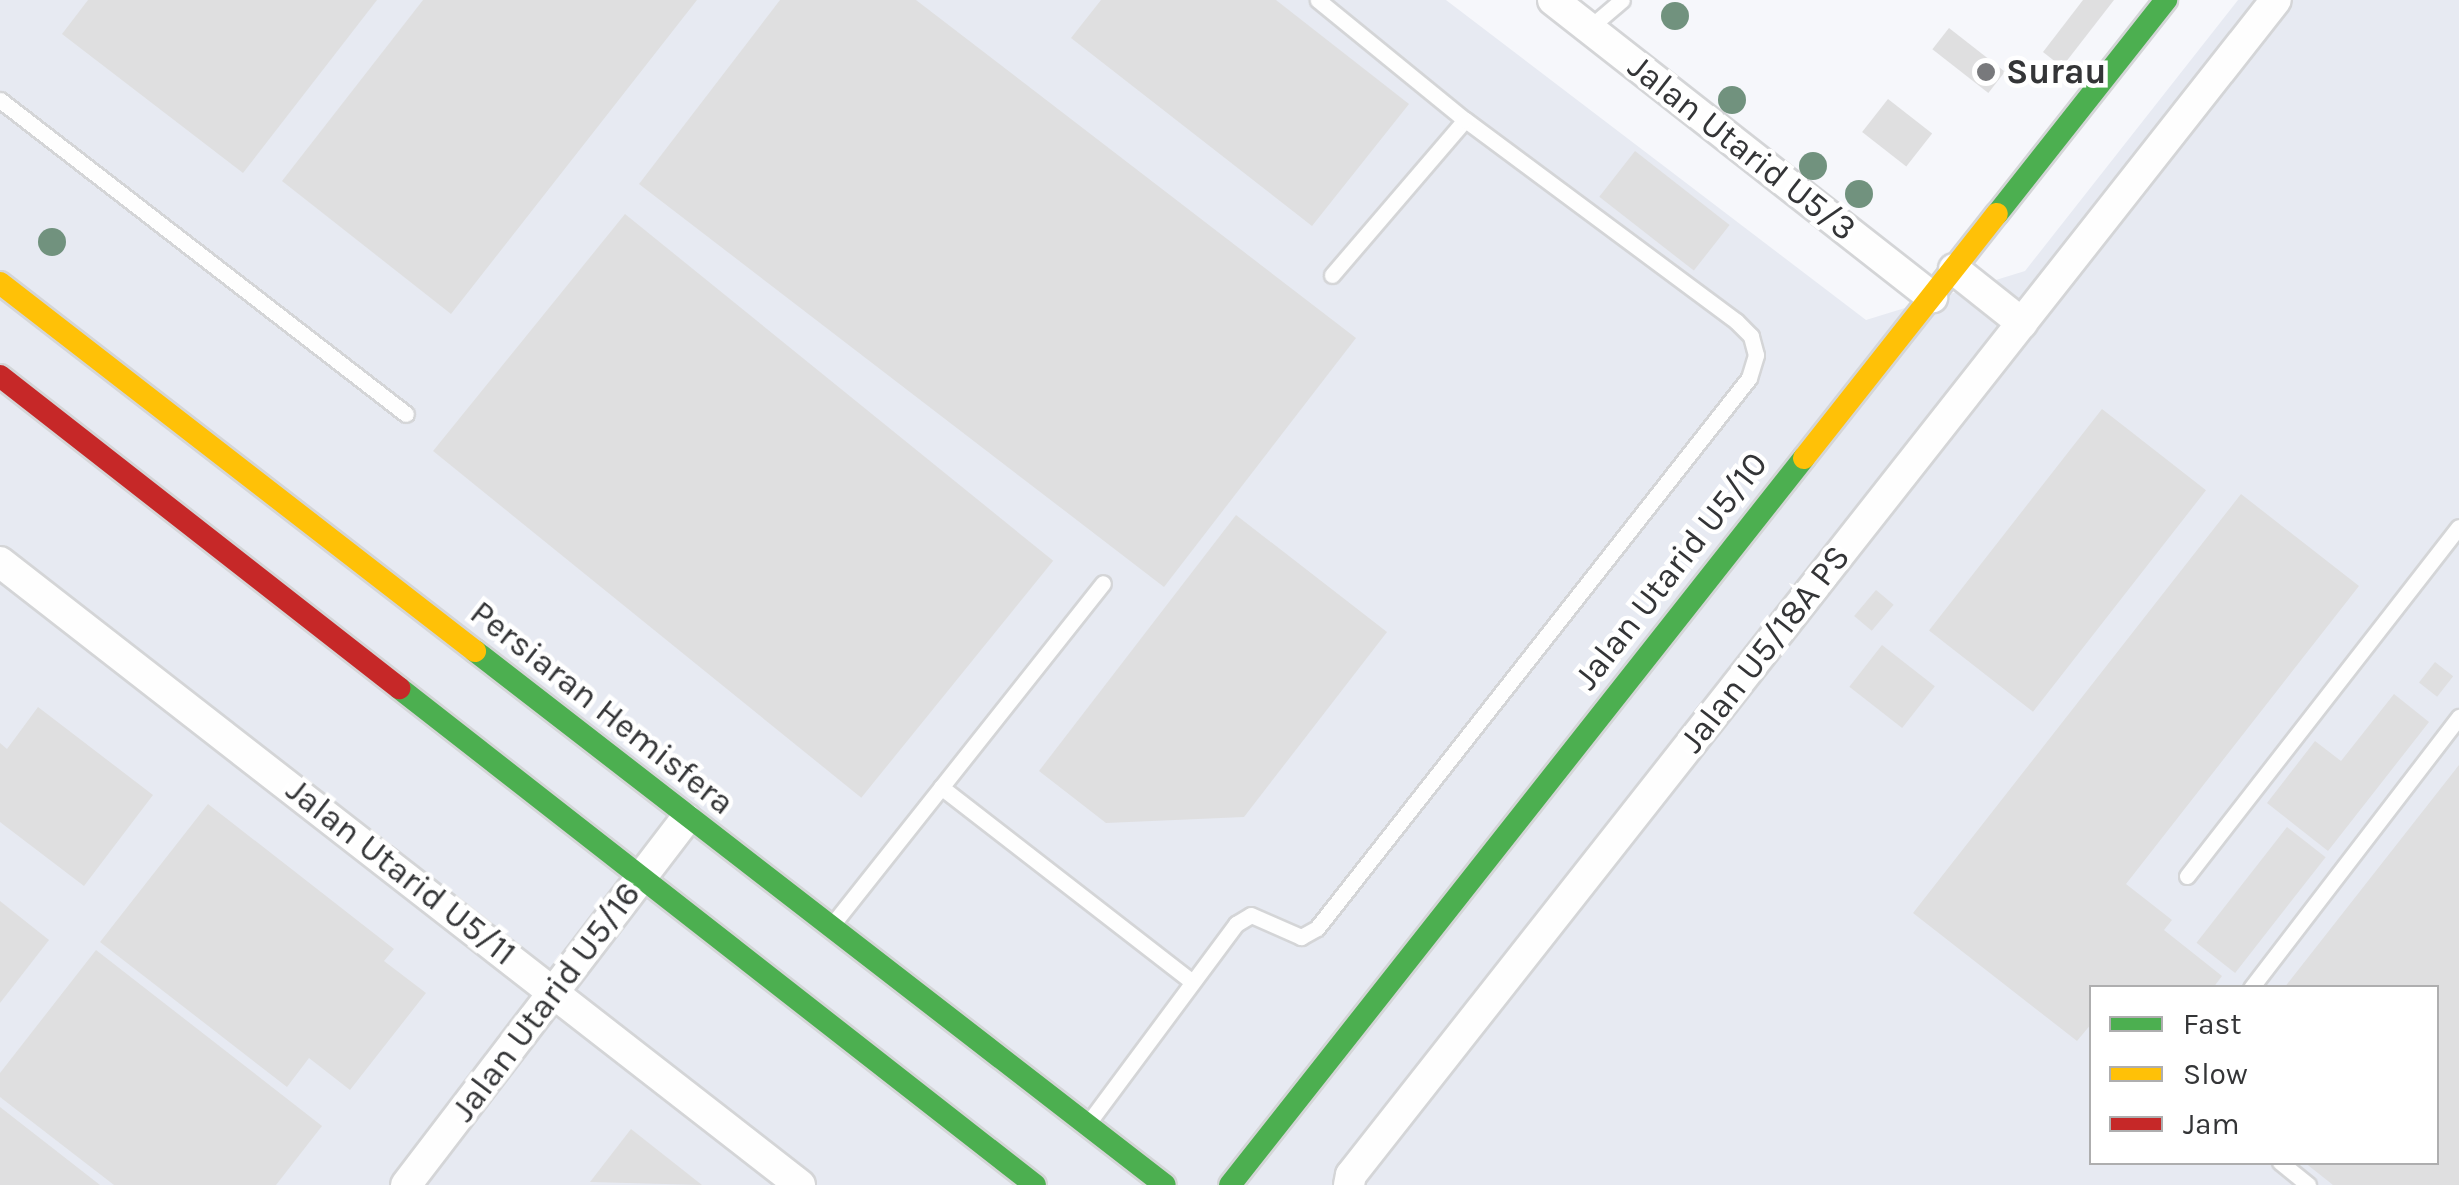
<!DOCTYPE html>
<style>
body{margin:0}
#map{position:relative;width:2459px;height:1185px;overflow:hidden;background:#f6f7fb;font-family:Karla,sans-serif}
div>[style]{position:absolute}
.built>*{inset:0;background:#e7eaf2}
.building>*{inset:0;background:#dfdfe0;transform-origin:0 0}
.roads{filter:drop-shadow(2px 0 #d4d5d7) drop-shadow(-2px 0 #d4d5d7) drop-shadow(0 2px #d4d5d7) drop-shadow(0 -2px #d4d5d7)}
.lane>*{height:15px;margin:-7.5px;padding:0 7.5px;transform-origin:7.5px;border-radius:7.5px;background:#fefefe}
.street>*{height:30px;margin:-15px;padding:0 15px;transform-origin:15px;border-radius:15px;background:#fefefe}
.fast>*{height:22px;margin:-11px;padding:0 11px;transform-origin:11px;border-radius:11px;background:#4caf50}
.slow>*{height:22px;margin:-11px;padding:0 11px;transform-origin:11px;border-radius:11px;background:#ffc107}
.jam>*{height:22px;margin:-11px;padding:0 11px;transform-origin:11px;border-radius:11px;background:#c62828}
.trees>*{width:28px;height:28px;margin:-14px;border-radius:50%;background:#71927e}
.dots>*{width:28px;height:28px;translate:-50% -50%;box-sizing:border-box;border:5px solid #fff;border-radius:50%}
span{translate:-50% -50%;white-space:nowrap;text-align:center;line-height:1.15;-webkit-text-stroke:9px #fff;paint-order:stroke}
.poi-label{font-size:35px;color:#343537;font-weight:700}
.left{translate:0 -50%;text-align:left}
.street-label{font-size:35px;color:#343537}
.legend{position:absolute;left:2089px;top:985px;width:350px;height:180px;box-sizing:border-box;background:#fff;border:2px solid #aeaeaf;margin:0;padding:12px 18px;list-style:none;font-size:30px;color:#343537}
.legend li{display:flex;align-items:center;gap:20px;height:50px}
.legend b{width:50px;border:2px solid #aeaeaf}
</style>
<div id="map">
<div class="built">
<i style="clip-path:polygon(evenodd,0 0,1446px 0,1866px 320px,2025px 271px,2238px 0,2459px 0,2459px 1185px,0 1185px,0 0,2092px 988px,2436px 988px,2436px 1162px,2092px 1162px,2092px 988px)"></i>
</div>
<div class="building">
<i style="clip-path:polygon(88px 0,377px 0,243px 173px,62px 34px)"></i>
<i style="clip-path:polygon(423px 0,697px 0,451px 314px,282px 181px)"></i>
<i style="clip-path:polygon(780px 0,916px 0,1356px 338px,1164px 587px,639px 184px)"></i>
<i style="clip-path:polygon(1101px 0,1276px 0,1409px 104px,1312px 226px,1071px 38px)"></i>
<i style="clip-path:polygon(2083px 0,2114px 0,2062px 67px,2043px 52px)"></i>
<i style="left:1949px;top:28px;width:71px;height:27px;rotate:38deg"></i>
<i style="left:1888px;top:99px;width:56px;height:42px;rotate:38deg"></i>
<i style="left:1635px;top:151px;width:120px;height:58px;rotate:38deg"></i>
<i style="left:625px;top:214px;width:551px;height:305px;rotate:39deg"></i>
<i style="left:2102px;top:409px;width:132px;height:281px;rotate:38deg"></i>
<i style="clip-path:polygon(2241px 494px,2359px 586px,2126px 884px,2172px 920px,2164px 930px,2222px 976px,2213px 988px,2092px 988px,2092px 1023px,2077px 1041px,1913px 913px)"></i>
<i style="clip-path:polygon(1236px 515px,1387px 632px,1244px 817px,1106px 823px,1039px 771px)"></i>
<i style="left:1876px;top:590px;width:23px;height:34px;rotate:40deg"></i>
<i style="left:1882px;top:645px;width:67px;height:53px;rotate:38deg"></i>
<i style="left:2435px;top:662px;width:23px;height:26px;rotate:38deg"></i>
<i style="clip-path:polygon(2394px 694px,2429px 722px,2328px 851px,2267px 803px,2315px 741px,2341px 761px)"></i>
<i style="clip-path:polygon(38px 707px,153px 795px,84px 886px,0 822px,0 743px,7px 749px)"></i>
<i style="clip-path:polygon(2459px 765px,2459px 1185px,2333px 1185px,2304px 1162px,2436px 1162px,2436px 988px,2284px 988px)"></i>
<i style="clip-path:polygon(208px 804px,394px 949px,384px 961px,426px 993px,350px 1090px,309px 1058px,287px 1087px,100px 942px)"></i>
<i style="left:2287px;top:827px;width:49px;height:147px;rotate:38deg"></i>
<i style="clip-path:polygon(0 901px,49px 940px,0 1003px)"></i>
<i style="clip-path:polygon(96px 950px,322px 1126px,276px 1185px,114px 1185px,0 1097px,0 1073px)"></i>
<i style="clip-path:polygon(0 1107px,100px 1185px,0 1185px)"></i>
<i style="clip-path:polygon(631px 1129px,702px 1185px,590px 1182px)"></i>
</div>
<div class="roads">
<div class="lane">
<i style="left:1589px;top:28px;width:43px;rotate:-40.3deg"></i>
<i style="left:0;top:100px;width:513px;rotate:37.72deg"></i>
<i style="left:1332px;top:275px;width:204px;rotate:-49.4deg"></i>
<i style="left:941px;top:787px;width:318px;rotate:37.8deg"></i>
<i style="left:2187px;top:876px;width:442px;rotate:-52.1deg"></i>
<i style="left:832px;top:925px;width:436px;rotate:-51.6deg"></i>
<i style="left:2251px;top:988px;width:342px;rotate:-52.5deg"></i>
<i style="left:1089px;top:1122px;width:247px;rotate:-53.4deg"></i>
<i style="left:1236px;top:924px;width:17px;rotate:-31deg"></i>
<i style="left:1251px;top:915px;width:55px;rotate:23.7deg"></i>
<i style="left:1301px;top:937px;width:18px;rotate:-29deg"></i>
<i style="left:1317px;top:928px;width:699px;rotate:-51.85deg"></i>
<i style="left:1749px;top:378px;width:24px;rotate:-73deg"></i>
<i style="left:1756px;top:355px;width:20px;rotate:-105deg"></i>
<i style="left:1751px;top:336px;width:21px;rotate:-135deg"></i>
<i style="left:1736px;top:321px;width:337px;rotate:-143.4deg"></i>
<i style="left:1465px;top:120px;width:190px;rotate:-140.8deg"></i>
<i style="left:2280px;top:1162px;width:36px;rotate:39deg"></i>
</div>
<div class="street">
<i style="left:1553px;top:0;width:482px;rotate:38.1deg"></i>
<i style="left:1954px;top:269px;width:87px;rotate:38.5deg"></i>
<i style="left:0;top:562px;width:1014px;rotate:37.91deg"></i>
<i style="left:406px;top:1185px;width:461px;rotate:-52.6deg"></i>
<i style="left:1349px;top:1185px;width:10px;rotate:-79deg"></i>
<i style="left:1351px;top:1175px;width:1495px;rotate:-51.79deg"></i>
</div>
<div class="fast">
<i style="left:1997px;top:214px;width:273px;rotate:-51.7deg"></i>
<i style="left:475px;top:651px;width:872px;rotate:37.74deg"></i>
<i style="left:399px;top:688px;width:807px;rotate:38.01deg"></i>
<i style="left:1230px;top:1185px;width:926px;rotate:-51.71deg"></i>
</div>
<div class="slow">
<i style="left:0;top:283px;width:601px;rotate:37.77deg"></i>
<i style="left:1804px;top:458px;width:311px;rotate:-51.7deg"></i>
</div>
<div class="jam">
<i style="left:0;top:376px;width:507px;rotate:38.02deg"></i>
</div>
</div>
<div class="trees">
<i style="left:1675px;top:16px"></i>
<i style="left:1732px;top:100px"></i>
<i style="left:1813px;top:166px"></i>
<i style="left:1859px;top:194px"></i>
<i style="left:52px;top:242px"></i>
</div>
<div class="dots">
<i style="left:1986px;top:72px;background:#78797c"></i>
</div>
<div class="poi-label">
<span class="left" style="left:2006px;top:72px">Surau</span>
</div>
<div class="street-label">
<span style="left:1742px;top:148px;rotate:38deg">Jalan Utarid U5/3</span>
<span style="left:1671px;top:571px;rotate:-52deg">Jalan Utarid U5/10</span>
<span style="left:1765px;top:649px;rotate:-52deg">Jalan U5/18A PS</span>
<span style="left:602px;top:708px;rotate:38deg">Persiaran Hemisfera</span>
<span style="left:401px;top:872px;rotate:38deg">Jalan Utarid U5/11</span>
<span style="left:546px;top:1002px;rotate:-53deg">Jalan Utarid U5/16</span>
</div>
<ul class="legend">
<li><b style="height:12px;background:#4caf50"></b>Fast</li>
<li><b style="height:12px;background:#ffc107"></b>Slow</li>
<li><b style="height:12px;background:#c62828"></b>Jam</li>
</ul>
</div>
